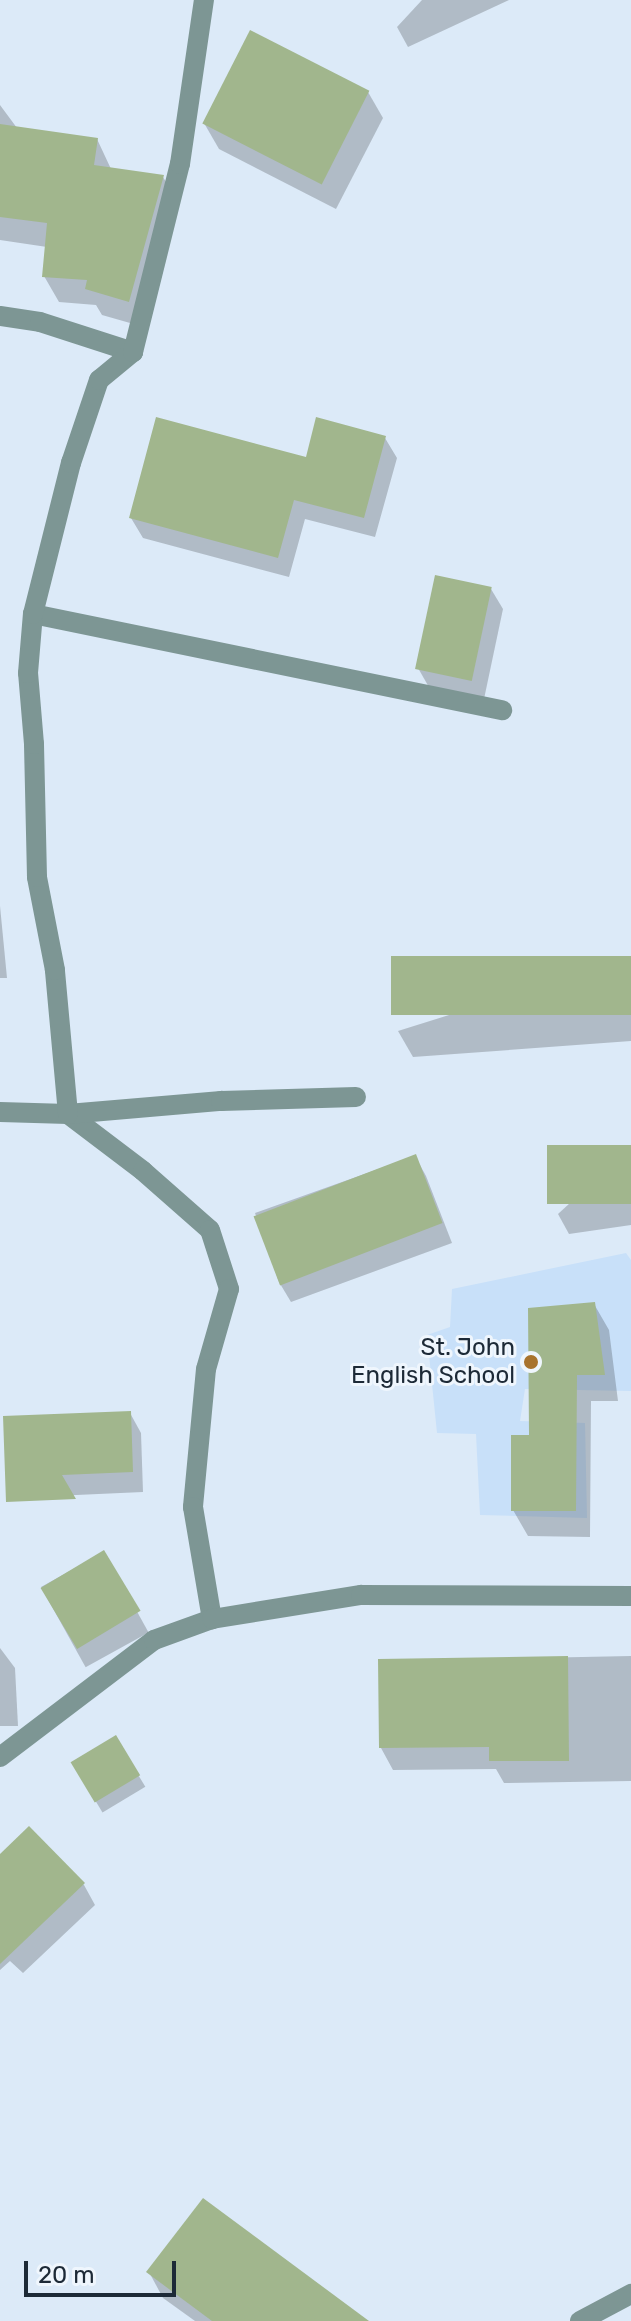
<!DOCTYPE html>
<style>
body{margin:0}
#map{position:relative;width:631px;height:2321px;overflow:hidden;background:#dceaf8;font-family:Rubik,sans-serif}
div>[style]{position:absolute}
.built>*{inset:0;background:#c8e0f9}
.shadow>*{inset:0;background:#0003;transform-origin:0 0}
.building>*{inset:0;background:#a1b68d;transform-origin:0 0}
.service>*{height:20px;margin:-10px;padding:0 10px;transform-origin:10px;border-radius:10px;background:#7d9694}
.minor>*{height:20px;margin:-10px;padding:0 10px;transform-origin:10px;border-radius:10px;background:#7d9694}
.tertiary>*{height:20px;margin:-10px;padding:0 10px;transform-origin:10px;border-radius:10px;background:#7d9694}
.dots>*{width:22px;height:22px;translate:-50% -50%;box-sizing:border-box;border:4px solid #eff6fd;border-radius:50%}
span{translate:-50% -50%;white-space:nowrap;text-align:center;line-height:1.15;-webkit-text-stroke:6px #eff6fd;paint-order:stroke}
.poi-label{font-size:24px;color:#1d2a37}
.right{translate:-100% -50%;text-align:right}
.scale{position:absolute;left:24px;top:2261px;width:152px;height:36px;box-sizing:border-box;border:4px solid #1d2a37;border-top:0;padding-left:10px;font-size:24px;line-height:28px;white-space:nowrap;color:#1d2a37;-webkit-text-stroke:6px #eff6fd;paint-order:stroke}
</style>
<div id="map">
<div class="built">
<i style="clip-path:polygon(626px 1253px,631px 1260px,631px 1391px,525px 1389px,520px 1421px,585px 1423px,587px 1518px,480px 1515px,476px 1434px,437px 1433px,427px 1335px,450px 1327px,452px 1289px)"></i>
</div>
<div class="shadow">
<i style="clip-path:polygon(422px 0,509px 0,408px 47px,397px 27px)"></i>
<i style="clip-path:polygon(368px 92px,383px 118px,336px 209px,219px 149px,204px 123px)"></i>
<i style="clip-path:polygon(0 105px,17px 128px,97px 139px,111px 169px,163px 177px,178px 202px,144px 327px,102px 315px,96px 305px,59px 302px,44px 276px,47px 247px,0 240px)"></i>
<i style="clip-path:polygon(385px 438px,397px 458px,375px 537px,305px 519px,289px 577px,143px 538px,131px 518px,307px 459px)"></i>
<i style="clip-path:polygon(491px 589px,503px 609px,484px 699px,430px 689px,418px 668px)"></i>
<i style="clip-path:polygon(0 906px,7px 978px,0 978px)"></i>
<i style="clip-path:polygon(631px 958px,631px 1041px,413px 1057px,398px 1031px)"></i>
<i style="clip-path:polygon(631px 1147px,631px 1225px,569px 1234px,558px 1214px)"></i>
<i style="clip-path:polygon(415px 1156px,426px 1176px,452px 1243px,291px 1302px,279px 1282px,255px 1213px)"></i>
<i style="clip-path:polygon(594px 1304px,609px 1330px,618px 1401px,591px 1401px,590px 1537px,528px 1536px,513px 1510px,531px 1437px)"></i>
<i style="clip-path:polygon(130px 1413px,141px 1433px,143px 1492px,54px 1496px,5px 1418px)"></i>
<i style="left:104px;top:1552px;width:92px;height:72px;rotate:61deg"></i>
<i style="clip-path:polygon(0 1648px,15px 1668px,18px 1726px,0 1726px)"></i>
<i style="clip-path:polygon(631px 1656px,631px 1781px,504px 1783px,496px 1769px,393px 1770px,381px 1748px,380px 1661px)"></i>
<i style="left:116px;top:1738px;width:57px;height:50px;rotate:59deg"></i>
<i style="clip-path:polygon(29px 1829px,84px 1885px,95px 1905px,23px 1973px,10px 1961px,0 1970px,0 1856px)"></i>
<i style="clip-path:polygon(149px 2272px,365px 2321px,195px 2321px,163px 2298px)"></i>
</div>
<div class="building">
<i style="left:250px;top:30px;width:134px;height:105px;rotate:27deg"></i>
<i style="clip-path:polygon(0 124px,98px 138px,94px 165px,164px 175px,129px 302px,85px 289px,87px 280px,42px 277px,47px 223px,0 217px)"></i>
<i style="clip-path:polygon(156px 417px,306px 457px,316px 417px,386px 436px,364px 518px,294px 500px,278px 558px,129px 518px)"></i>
<i style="left:435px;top:575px;width:58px;height:96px;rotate:12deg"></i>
<i style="left:631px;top:956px;width:59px;height:240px;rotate:90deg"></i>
<i style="left:631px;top:1145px;width:59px;height:84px;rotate:90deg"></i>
<i style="left:416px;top:1154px;width:74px;height:174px;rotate:69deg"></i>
<i style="clip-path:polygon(595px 1302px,605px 1375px,577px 1375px,576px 1511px,511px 1511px,511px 1435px,529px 1435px,528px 1308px)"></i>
<i style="clip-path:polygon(131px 1411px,133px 1472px,62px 1475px,76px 1499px,6px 1502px,3px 1416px)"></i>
<i style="left:104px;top:1550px;width:71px;height:74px;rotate:59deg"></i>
<i style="clip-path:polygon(568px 1656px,569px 1761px,489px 1761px,489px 1747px,379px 1748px,378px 1659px)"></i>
<i style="left:116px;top:1735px;width:47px;height:53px;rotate:59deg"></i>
<i style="clip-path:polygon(29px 1826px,85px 1883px,0 1964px,0 1854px)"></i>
<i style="clip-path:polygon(203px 2198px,369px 2321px,212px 2321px,146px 2272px)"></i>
</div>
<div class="service">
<i style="left:68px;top:1114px;width:94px;rotate:37.2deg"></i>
<i style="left:143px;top:1171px;width:89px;rotate:41.4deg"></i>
<i style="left:210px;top:1230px;width:62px;rotate:72.1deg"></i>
<i style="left:229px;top:1289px;width:83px;rotate:106deg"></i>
<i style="left:206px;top:1369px;width:139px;rotate:95.4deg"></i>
<i style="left:193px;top:1507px;width:114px;rotate:80.4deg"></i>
</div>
<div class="minor">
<i style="left:0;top:316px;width:40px;rotate:8.5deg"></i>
<i style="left:40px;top:322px;width:98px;rotate:17.9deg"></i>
<i style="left:33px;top:614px;width:479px;rotate:11.6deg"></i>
<i style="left:0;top:1112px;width:68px;rotate:1.7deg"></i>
<i style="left:68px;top:1114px;width:154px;rotate:-4.9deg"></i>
<i style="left:221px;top:1101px;width:135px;rotate:-1.7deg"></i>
<i style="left:68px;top:1114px;width:145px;rotate:-95.2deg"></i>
<i style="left:55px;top:970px;width:95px;rotate:-101deg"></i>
<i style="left:37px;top:877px;width:133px;rotate:-91.3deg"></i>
<i style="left:34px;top:744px;width:71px;rotate:-94.8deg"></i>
<i style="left:28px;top:673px;width:59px;rotate:-85.2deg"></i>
<i style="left:33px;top:614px;width:156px;rotate:-75.9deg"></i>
<i style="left:71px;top:463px;width:88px;rotate:-71.4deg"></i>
<i style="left:99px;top:380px;width:44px;rotate:-39.5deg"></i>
<i style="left:133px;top:352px;width:194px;rotate:-76deg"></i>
<i style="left:180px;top:164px;width:166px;rotate:-81.7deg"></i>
<i style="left:580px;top:2321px;width:58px;rotate:-27.9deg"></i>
</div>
<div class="tertiary">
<i style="left:0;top:1757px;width:193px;rotate:-37.2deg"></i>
<i style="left:154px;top:1640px;width:62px;rotate:-19.9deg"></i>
<i style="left:212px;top:1619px;width:151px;rotate:-9.2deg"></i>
<i style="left:361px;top:1595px;width:270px;rotate:0.2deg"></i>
</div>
<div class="dots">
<i style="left:531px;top:1362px;background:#a8732d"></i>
</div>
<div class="poi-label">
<span class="right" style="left:515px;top:1362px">St. John<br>English School</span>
</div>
<div class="scale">20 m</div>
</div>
